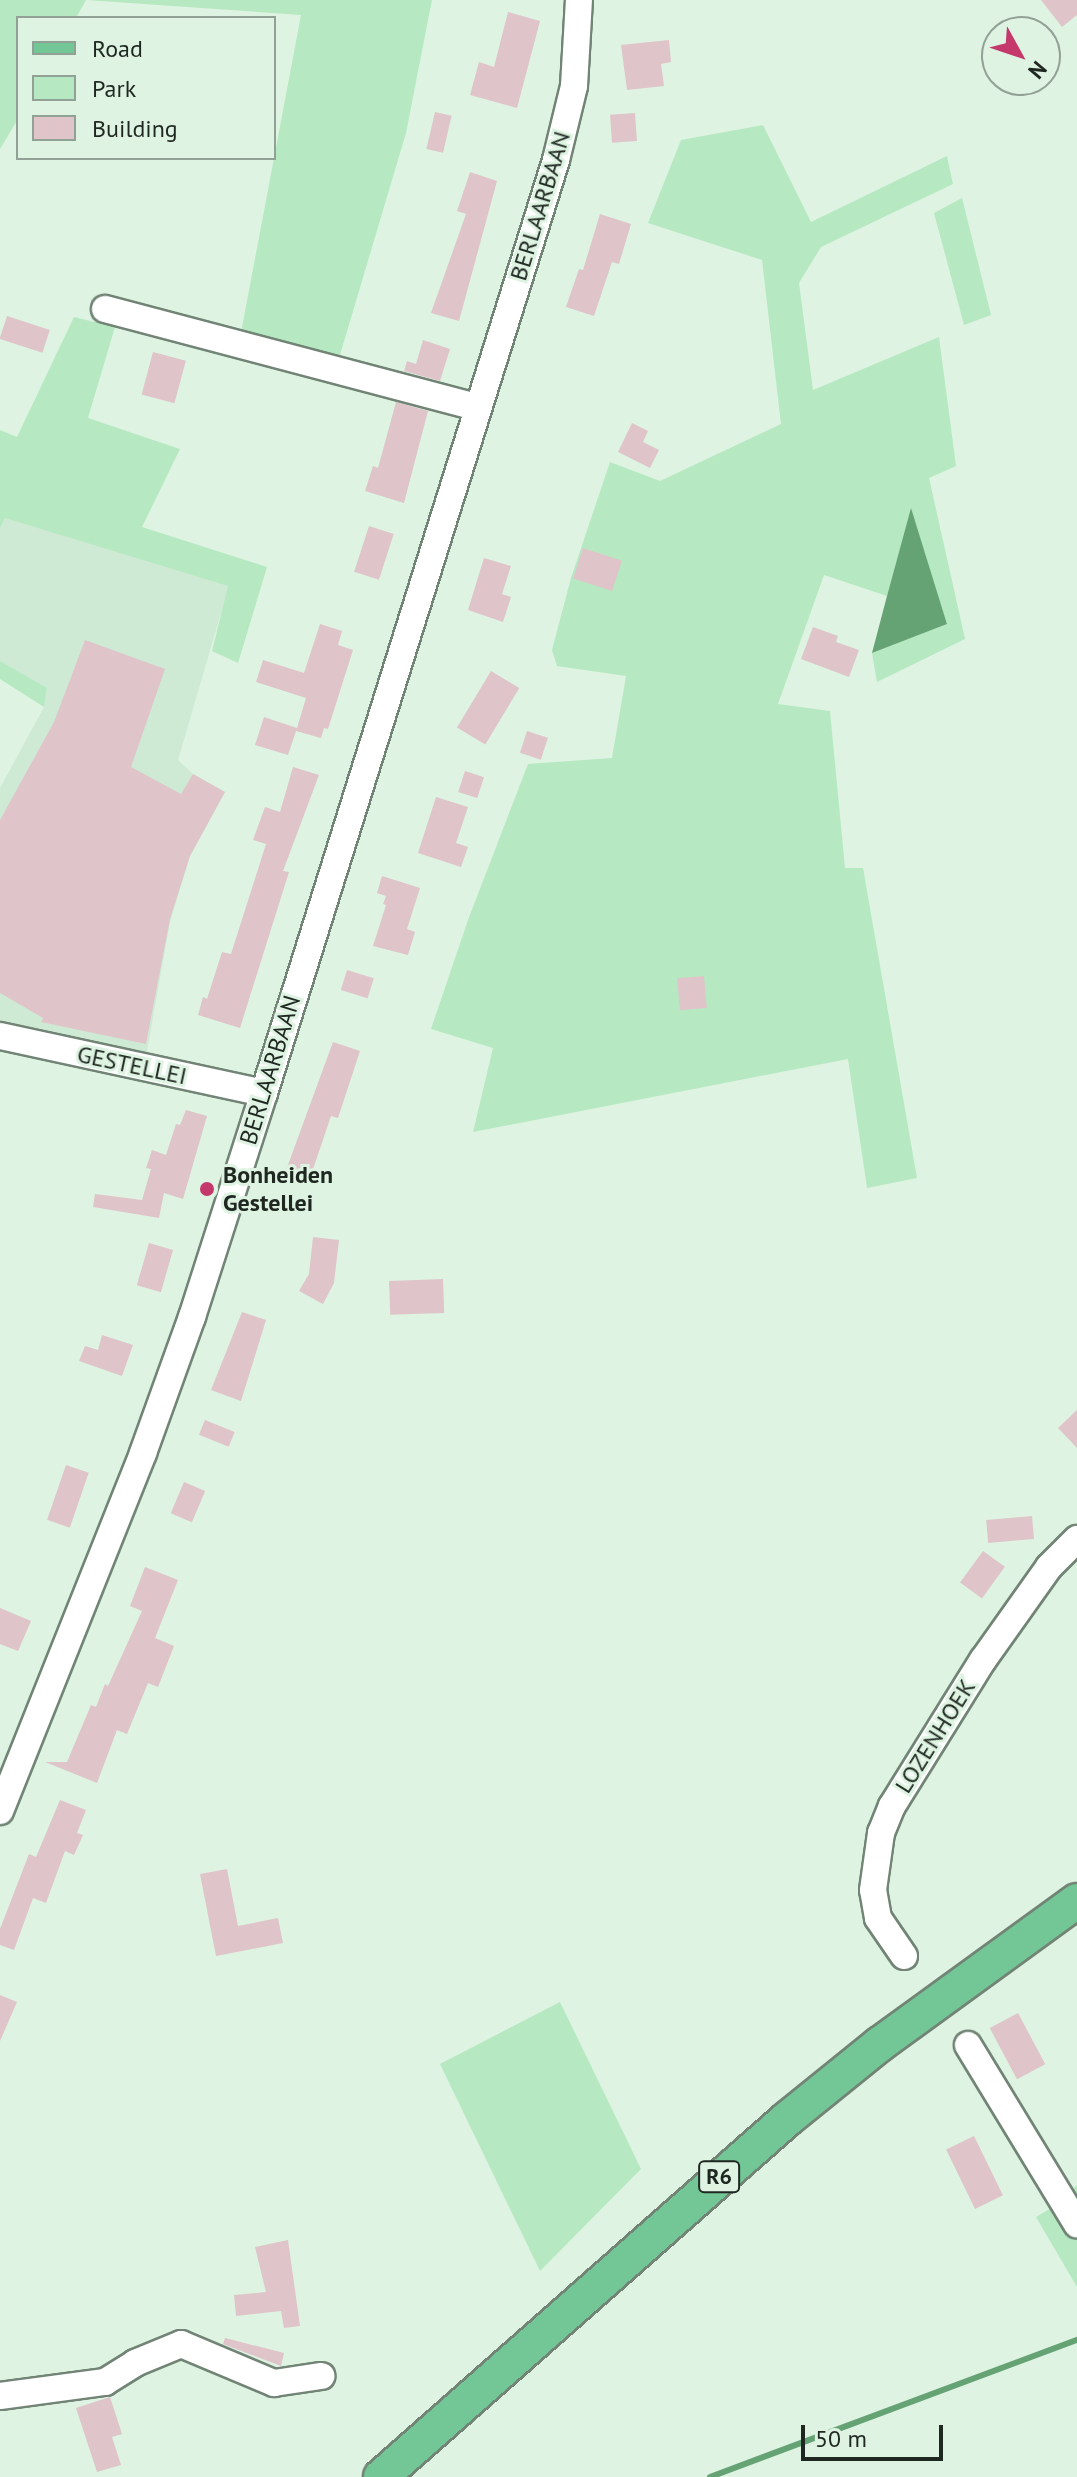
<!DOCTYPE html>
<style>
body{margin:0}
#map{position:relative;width:1077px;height:2477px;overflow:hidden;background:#def3e2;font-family:"PT Sans",sans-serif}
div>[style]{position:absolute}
.built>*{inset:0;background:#cfead4}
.green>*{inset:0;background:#b6e9c1}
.water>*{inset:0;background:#65a374}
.stream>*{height:6px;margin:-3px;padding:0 3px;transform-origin:3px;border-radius:3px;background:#65a374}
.building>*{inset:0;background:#dfc4ca;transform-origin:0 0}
.roads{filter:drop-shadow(2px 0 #718475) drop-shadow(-2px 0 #718475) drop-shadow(0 2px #718475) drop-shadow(0 -2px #718475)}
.minor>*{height:26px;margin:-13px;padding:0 13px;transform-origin:13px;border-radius:13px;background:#fff}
.major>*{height:34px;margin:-17px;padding:0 17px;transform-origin:17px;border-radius:17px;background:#73c796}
.dots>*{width:22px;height:22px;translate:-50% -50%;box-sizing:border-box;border:4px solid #def3e2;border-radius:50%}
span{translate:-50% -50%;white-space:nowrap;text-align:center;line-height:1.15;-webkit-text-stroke:6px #def3e2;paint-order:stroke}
.shield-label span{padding:2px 6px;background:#def3e2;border:2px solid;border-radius:6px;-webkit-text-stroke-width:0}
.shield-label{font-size:22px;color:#1f2721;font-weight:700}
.street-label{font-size:24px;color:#1f2721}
.poi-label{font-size:24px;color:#1f2721;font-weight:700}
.left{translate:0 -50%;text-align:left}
.legend{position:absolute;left:16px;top:16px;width:260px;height:144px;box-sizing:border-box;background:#def3e2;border:2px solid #92a195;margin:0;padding:10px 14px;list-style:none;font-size:24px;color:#1f2721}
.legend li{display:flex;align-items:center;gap:16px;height:40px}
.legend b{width:40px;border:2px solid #92a195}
.north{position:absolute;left:981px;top:16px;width:80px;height:80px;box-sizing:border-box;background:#def3e2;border:2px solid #92a195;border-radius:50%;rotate:130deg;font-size:22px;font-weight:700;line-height:32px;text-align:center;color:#1f2721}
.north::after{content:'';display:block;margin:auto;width:28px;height:36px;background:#c4386c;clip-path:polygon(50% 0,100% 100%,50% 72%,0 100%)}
.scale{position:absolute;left:801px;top:2425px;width:142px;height:36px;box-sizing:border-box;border:4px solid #1f2721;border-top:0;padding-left:10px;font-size:24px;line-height:28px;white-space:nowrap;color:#1f2721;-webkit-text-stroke:6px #def3e2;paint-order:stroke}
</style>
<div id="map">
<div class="built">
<i style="clip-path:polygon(5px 517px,229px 586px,178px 760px,193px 774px,225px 792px,190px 856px,170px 922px,144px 1068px,0 1036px,0 788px,44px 707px,47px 689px,0 661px,0 528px)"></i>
</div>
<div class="green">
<i style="clip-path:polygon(0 0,432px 0,406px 133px,337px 365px,240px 338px,301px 15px,86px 0,76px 18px,18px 18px,18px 119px,0 149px)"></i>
<i style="clip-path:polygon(763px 125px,811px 222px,947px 156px,953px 184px,821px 247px,799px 283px,813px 390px,939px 337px,956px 466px,929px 478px,965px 639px,877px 682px,872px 653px,947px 624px,911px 509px,887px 596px,824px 575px,778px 704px,830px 711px,845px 868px,863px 868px,917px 1178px,867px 1188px,848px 1059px,473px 1132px,493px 1048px,431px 1029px,468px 920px,528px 764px,612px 758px,626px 676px,557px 666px,552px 650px,571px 578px,610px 462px,660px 481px,781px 424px,762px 260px,648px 223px,681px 140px)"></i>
<i style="clip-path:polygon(962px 198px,991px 315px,964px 325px,934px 213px)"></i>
<i style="clip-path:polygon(74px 317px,115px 327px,88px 418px,180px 449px,142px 527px,267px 567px,238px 663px,212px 651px,228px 586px,5px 518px,0 528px,0 430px,17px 437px)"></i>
<i style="clip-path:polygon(0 661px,47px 688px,44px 707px,0 679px)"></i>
<i style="clip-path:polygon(560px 2002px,641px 2169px,540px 2271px,440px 2064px)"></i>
<i style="clip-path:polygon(1077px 2185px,1077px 2287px,1036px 2217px,1056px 2205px)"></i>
</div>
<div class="water">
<i style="clip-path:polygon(911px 508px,947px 624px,872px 653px,887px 596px)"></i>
</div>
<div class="stream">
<i style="left:710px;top:2477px;width:392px;rotate:-20.5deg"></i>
</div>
<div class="building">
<i style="clip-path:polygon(1041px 0,1077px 0,1077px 15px,1062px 27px)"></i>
<i style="clip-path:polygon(508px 12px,540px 21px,517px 108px,470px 95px,479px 62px,494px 67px)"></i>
<i style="clip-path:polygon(669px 40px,671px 62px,661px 64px,664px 86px,627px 90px,621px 45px)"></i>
<i style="left:435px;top:112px;width:17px;height:38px;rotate:13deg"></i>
<i style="left:635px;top:113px;width:28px;height:25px;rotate:86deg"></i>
<i style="clip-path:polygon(470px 172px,497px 181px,459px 321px,431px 313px,466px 214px,457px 211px)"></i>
<i style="clip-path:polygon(600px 214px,631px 224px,619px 264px,612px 262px,594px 316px,566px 307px,579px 269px,583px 270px)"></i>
<i style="left:7px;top:316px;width:45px;height:24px;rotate:18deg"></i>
<i style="clip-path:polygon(423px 340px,450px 349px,440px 381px,404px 371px,407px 361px,416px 364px)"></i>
<i style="left:153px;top:352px;width:34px;height:44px;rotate:15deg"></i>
<i style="clip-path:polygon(396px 402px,428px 411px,404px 503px,365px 491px,373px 466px,378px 468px)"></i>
<i style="clip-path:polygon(632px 423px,648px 431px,643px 442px,659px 450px,650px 468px,618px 452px)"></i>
<i style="left:369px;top:526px;width:26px;height:48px;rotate:18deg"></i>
<i style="left:583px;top:548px;width:41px;height:32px;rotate:18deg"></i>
<i style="clip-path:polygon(484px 558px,511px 566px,502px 594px,511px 597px,503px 622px,468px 610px)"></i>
<i style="clip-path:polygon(320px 624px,342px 631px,338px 645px,353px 650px,328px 729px,324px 728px,321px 738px,296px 731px,288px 755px,255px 745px,264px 717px,297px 728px,306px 698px,256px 682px,263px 660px,304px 673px)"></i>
<i style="clip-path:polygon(813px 627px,838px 636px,836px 642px,859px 650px,849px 677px,801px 659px)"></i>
<i style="clip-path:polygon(85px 640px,165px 669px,131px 767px,181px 794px,193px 774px,225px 792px,190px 856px,170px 919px,146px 1044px,41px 1022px,43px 1018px,0 993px,0 820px,54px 722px)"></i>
<i style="left:491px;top:671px;width:33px;height:66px;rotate:31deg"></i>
<i style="left:527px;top:731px;width:22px;height:23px;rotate:18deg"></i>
<i style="clip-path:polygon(293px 767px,319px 775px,283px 871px,289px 872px,240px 1028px,198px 1015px,203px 997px,207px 999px,222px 952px,231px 954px,266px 844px,253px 840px,265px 807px,280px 812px)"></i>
<i style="left:465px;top:771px;width:20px;height:22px;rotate:18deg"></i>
<i style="clip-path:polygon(436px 797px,468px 807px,456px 843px,468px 847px,461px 867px,418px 853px)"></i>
<i style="clip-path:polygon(382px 876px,420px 888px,407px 929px,415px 932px,408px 955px,373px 946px,386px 905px,383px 904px,386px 896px,377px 893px)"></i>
<i style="left:347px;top:970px;width:28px;height:21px;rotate:17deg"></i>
<i style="left:704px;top:976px;width:32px;height:27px;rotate:85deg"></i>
<i style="clip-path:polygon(333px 1042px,360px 1051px,338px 1118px,331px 1116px,309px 1181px,285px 1173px)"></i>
<i style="clip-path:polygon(186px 1110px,207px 1116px,183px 1199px,164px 1193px,159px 1218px,93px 1207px,95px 1194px,142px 1200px,151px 1169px,146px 1168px,152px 1150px,166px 1155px,176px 1124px,180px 1125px)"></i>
<i style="clip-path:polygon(313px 1237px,339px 1240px,334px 1283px,323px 1304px,299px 1291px,309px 1274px)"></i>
<i style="left:149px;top:1243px;width:25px;height:44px;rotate:16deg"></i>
<i style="left:443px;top:1279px;width:34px;height:54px;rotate:88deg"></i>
<i style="clip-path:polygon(242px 1312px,266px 1320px,241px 1401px,211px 1390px)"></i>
<i style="clip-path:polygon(102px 1335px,133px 1345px,122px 1376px,79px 1361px,85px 1346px,98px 1350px)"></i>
<i style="clip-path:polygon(1077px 1410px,1077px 1448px,1058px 1428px)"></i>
<i style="left:205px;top:1420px;width:32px;height:16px;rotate:22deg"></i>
<i style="left:66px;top:1465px;width:24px;height:58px;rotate:19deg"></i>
<i style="left:184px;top:1482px;width:23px;height:34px;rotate:23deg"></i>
<i style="left:1032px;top:1516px;width:23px;height:46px;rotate:85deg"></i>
<i style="left:983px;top:1551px;width:27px;height:39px;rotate:36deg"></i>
<i style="clip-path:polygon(145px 1567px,178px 1580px,155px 1638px,174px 1646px,158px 1687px,148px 1683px,127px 1734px,117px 1730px,97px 1783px,45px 1762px,67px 1762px,91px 1705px,96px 1707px,105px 1684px,108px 1686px,142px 1611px,130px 1606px)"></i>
<i style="clip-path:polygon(0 1608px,31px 1621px,18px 1651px,0 1644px)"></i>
<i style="clip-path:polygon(60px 1800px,86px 1810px,77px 1833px,83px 1835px,74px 1855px,65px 1851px,46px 1903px,33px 1898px,14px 1950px,0 1945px,0 1929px,29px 1854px,36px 1857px)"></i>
<i style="clip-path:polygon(227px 1869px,238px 1926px,278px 1918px,283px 1943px,216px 1956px,200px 1874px)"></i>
<i style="clip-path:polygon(0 1995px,17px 2002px,0 2041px)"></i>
<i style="left:1018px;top:2013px;width:58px;height:32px;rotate:62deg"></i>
<i style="left:974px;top:2136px;width:66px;height:31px;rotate:64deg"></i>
<i style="clip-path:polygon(288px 2240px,300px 2326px,284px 2328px,281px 2311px,236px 2316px,234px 2295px,266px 2292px,255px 2247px)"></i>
<i style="clip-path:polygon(225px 2338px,284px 2353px,281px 2366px,223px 2344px)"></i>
<i style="clip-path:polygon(110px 2397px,122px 2434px,112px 2437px,121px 2465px,97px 2472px,76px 2408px)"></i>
</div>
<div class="roads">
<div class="minor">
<i style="left:105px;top:309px;width:384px;rotate:14.8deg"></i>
<i style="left:0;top:1036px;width:270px;rotate:12.2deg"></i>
<i style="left:0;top:1811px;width:386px;rotate:-68.2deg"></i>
<i style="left:143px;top:1453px;width:145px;rotate:-70.2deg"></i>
<i style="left:192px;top:1317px;width:235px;rotate:-72.2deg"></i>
<i style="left:264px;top:1093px;width:978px;rotate:-72.62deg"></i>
<i style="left:556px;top:160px;width:76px;rotate:-76.3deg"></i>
<i style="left:574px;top:86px;width:86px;rotate:-86.7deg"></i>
<i style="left:904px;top:1956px;width:46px;rotate:-124.4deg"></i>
<i style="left:878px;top:1918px;width:28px;rotate:-100deg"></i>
<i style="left:873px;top:1890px;width:58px;rotate:-82deg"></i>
<i style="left:881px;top:1833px;width:29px;rotate:-68deg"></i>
<i style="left:892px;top:1806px;width:172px;rotate:-58.1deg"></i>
<i style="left:983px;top:1660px;width:114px;rotate:-54.6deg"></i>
<i style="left:1049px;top:1567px;width:40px;rotate:-45deg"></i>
<i style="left:968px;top:2045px;width:210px;rotate:58.7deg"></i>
<i style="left:0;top:2396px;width:106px;rotate:-7.6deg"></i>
<i style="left:105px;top:2382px;width:36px;rotate:-32deg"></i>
<i style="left:135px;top:2363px;width:50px;rotate:-22.4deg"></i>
<i style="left:181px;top:2344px;width:101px;rotate:22.8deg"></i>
<i style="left:274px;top:2383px;width:48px;rotate:-8.5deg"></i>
</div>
<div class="major">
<i style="left:381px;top:2477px;width:541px;rotate:-41.4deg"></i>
<i style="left:787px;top:2119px;width:119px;rotate:-38.9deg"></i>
<i style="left:880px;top:2044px;width:243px;rotate:-36deg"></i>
</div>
</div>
<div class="dots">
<i style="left:207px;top:1189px;background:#c4386c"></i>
</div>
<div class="shield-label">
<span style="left:719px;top:2177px">R6</span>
</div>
<div class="street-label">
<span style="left:540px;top:206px;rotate:-73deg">BERLAARBAAN</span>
<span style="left:132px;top:1065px;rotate:12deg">GESTELLEI</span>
<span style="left:270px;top:1070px;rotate:-73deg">BERLAARBAAN</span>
<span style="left:935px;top:1736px;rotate:-58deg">LOZENHOEK</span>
</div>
<div class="poi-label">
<span class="left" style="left:223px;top:1189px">Bonheiden<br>Gestellei</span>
</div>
<ul class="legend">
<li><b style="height:10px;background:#73c796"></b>Road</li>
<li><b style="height:22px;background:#b6e9c1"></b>Park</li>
<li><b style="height:22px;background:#dfc4ca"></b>Building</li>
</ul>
<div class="north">N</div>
<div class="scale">50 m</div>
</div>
